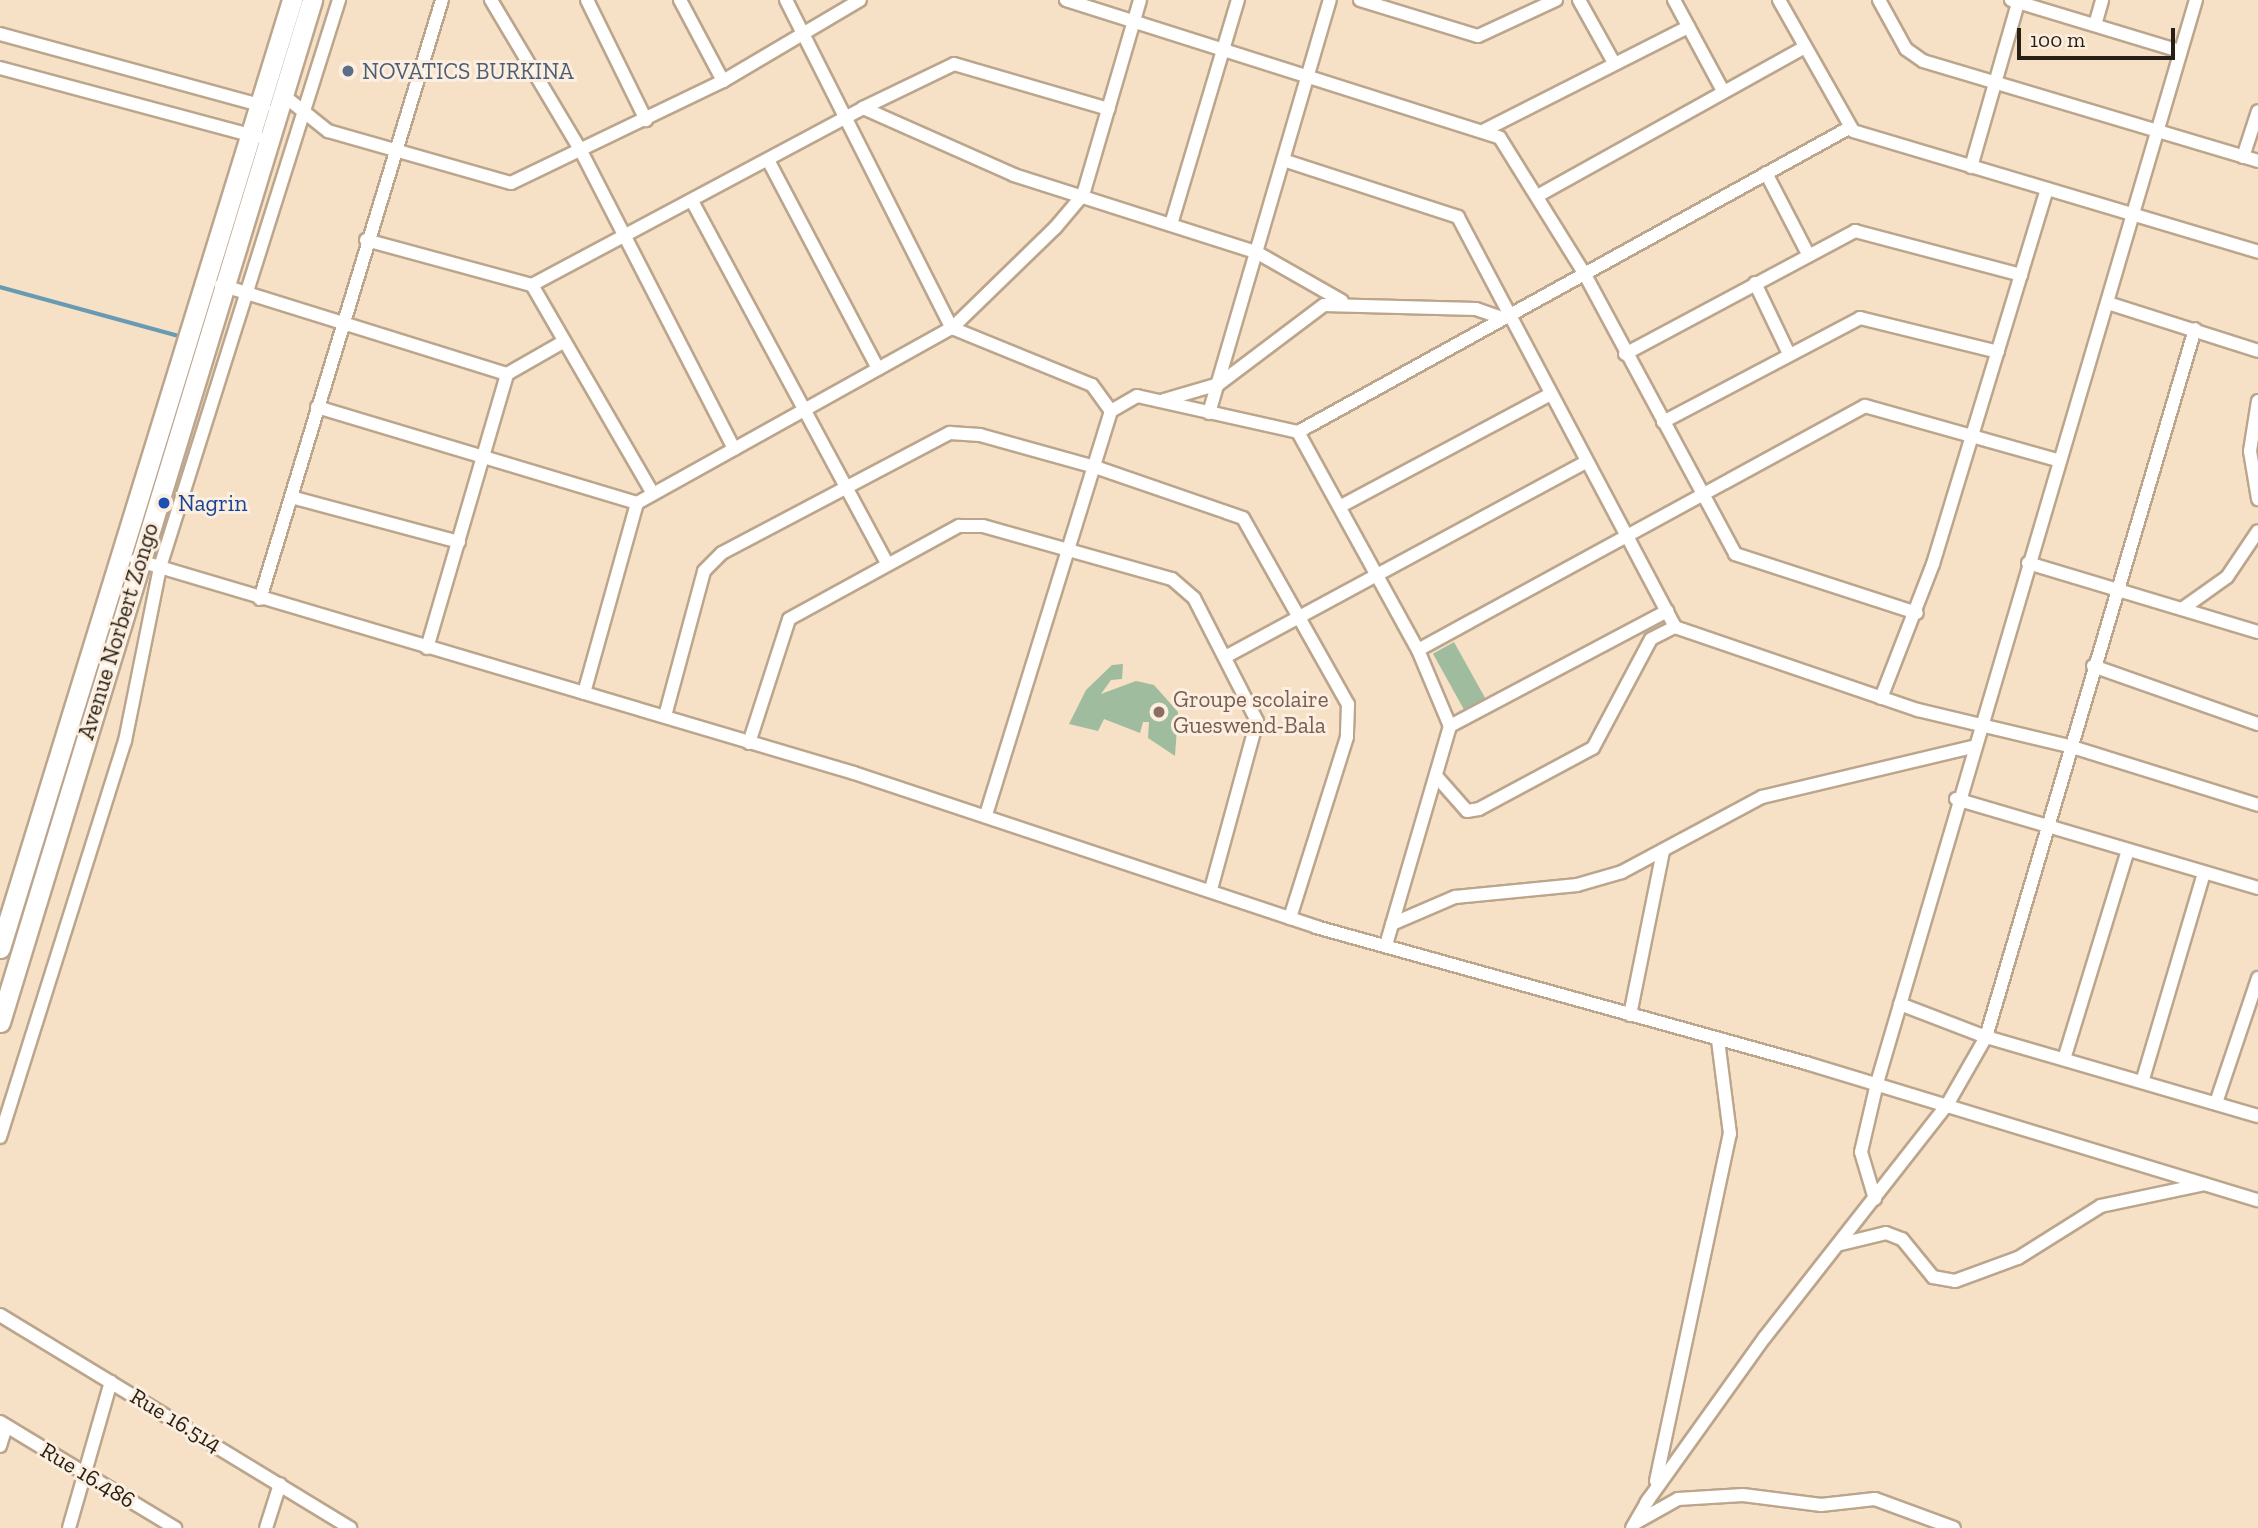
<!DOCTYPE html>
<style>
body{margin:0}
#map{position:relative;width:2258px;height:1528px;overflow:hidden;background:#f6e0c6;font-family:"Zilla Slab",serif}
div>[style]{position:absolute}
.green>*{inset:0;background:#a0bc9e;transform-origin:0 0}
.stream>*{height:3.5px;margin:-1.75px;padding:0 1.75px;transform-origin:1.75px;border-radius:1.75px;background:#689bb2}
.roads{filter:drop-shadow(2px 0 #bba68d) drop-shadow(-2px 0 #bba68d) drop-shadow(0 2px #bba68d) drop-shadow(0 -2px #bba68d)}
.street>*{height:12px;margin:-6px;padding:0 6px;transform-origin:6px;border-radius:6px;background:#fff}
.primary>*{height:19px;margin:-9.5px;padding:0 9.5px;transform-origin:9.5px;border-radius:9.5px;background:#fff}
.dots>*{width:19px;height:19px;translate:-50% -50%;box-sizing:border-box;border:4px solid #fcefdf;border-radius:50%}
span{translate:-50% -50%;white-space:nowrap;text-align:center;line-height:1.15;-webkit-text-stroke:6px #fcefdf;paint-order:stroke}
.service-label{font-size:23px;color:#4e5e75}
.left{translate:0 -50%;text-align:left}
.transit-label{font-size:23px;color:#164399}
.street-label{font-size:23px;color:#271f16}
.education-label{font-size:23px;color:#785e54}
.scale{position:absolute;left:2017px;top:28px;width:158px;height:32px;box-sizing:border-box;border:4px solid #271f16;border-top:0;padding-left:9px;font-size:21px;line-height:24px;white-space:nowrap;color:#271f16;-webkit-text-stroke:5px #fcefdf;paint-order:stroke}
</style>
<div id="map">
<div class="green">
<i style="left:1454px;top:642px;width:65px;height:24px;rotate:61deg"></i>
<i style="clip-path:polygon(1123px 664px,1122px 679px,1111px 680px,1101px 694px,1136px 681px,1154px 685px,1178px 712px,1175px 756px,1148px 738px,1149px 722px,1143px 722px,1140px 733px,1104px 719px,1098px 731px,1069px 724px,1086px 690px,1112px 665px)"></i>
</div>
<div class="stream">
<i style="left:0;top:287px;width:186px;rotate:15.3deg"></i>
</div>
<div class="roads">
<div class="street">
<i style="left:491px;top:0;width:176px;rotate:59.2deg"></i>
<i style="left:581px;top:151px;width:335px;rotate:62.8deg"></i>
<i style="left:587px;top:0;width:134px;rotate:63.8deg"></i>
<i style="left:680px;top:0;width:92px;rotate:62deg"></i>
<i style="left:786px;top:0;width:368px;rotate:63.2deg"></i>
<i style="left:952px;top:328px;width:151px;rotate:22.2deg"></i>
<i style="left:1092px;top:385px;width:32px;rotate:54deg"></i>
<i style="left:1111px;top:411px;width:423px;rotate:107.2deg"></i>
<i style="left:1066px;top:0;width:455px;rotate:17.6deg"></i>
<i style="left:1500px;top:138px;width:159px;rotate:58.1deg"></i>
<i style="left:1584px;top:273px;width:319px;rotate:61.7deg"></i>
<i style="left:1735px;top:554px;width:191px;rotate:18deg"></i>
<i style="left:1360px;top:0;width:123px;rotate:17deg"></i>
<i style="left:1478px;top:36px;width:86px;rotate:-24.8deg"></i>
<i style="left:1579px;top:0;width:72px;rotate:60.9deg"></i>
<i style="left:1674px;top:0;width:103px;rotate:61.7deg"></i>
<i style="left:1779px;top:0;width:150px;rotate:60.5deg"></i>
<i style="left:1853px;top:131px;width:423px;rotate:16.6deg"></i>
<i style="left:1879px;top:0;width:56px;rotate:61.1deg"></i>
<i style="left:1906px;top:49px;width:21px;rotate:35deg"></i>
<i style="left:1923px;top:61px;width:350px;rotate:16.6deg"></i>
<i style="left:2011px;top:0;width:177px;rotate:16.8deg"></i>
<i style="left:2095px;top:25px;width:26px;rotate:-74deg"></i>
<i style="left:0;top:34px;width:274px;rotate:15.3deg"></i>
<i style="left:0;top:68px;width:266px;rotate:15deg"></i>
<i style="left:283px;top:95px;width:58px;rotate:38.7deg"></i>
<i style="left:328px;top:131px;width:190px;rotate:15.9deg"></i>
<i style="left:511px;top:183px;width:235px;rotate:-25.7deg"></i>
<i style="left:723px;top:81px;width:159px;rotate:-30.6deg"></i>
<i style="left:863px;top:108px;width:101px;rotate:-25.8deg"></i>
<i style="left:954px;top:64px;width:161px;rotate:16.2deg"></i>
<i style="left:1485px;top:130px;width:228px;rotate:-26.9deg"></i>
<i style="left:2243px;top:157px;width:48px;rotate:-71.9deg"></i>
<i style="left:768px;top:160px;width:236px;rotate:62.2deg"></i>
<i style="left:1283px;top:160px;width:184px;rotate:18deg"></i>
<i style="left:1458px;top:217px;width:464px;rotate:62.1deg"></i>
<i style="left:1971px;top:167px;width:174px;rotate:-74deg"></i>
<i style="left:1766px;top:173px;width:91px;rotate:62.6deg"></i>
<i style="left:1539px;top:195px;width:302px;rotate:-29.1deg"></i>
<i style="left:692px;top:201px;width:411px;rotate:61.7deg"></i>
<i style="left:1172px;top:221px;width:231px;rotate:-73.4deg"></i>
<i style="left:366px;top:240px;width:172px;rotate:15.2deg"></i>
<i style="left:532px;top:285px;width:375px;rotate:-28.1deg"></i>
<i style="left:863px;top:108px;width:165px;rotate:23.9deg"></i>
<i style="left:1014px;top:175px;width:254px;rotate:17.7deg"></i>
<i style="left:1256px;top:252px;width:99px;rotate:29.7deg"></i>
<i style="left:1755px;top:283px;width:79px;rotate:64.4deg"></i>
<i style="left:221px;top:285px;width:300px;rotate:17.3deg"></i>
<i style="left:532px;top:285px;width:241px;rotate:59.9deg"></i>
<i style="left:2108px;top:303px;width:157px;rotate:17.7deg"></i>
<i style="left:1625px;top:354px;width:261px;rotate:-28.1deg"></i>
<i style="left:1855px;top:231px;width:172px;rotate:14.8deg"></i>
<i style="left:1164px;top:400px;width:57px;rotate:-16.2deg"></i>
<i style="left:1219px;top:384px;width:131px;rotate:-37deg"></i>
<i style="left:1324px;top:305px;width:152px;rotate:1.5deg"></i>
<i style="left:1476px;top:309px;width:28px;rotate:19deg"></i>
<i style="left:2258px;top:401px;width:51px;rotate:99.1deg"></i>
<i style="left:2250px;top:451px;width:49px;rotate:80.5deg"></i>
<i style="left:317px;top:407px;width:334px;rotate:16.7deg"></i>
<i style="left:637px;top:503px;width:360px;rotate:-29.1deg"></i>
<i style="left:952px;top:328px;width:144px;rotate:-44.2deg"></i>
<i style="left:1055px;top:228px;width:43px;rotate:-49.7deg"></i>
<i style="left:1083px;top:195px;width:203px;rotate:-73.7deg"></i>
<i style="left:1111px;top:411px;width:30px;rotate:-30deg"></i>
<i style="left:1137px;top:396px;width:165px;rotate:12.6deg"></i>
<i style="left:1298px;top:432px;width:249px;rotate:61.2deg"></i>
<i style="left:1418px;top:650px;width:82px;rotate:67.2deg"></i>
<i style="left:1450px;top:726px;width:228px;rotate:106.3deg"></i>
<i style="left:1209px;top:413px;width:430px;rotate:-73.7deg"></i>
<i style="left:1663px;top:422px;width:223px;rotate:-27.8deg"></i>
<i style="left:1860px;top:318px;width:142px;rotate:13.8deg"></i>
<i style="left:1298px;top:432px;width:629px;rotate:-28.89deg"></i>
<i style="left:291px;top:497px;width:174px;rotate:15deg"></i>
<i style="left:1341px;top:506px;width:238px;rotate:-28.1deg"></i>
<i style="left:136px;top:560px;width:749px;rotate:16.52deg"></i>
<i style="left:854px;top:773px;width:487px;rotate:18.4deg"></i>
<i style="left:1316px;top:927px;width:509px;rotate:15.51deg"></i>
<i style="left:1806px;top:1063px;width:472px;rotate:16.9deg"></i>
<i style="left:2028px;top:563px;width:240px;rotate:16.7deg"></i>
<i style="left:260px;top:599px;width:626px;rotate:-73.1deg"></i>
<i style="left:2182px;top:609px;width:55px;rotate:-35.4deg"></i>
<i style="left:2227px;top:577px;width:55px;rotate:-56deg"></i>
<i style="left:427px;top:648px;width:285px;rotate:-73.7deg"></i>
<i style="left:507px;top:374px;width:64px;rotate:-29.7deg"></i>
<i style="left:1418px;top:650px;width:509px;rotate:-28.63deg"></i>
<i style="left:1865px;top:406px;width:199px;rotate:15.7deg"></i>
<i style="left:1227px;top:656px;width:408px;rotate:-28.4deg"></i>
<i style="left:2093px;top:666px;width:175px;rotate:19.4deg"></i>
<i style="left:584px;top:693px;width:197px;rotate:-74.4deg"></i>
<i style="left:1881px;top:698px;width:144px;rotate:-68.8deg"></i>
<i style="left:1933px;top:564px;width:392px;rotate:-73.1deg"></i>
<i style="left:665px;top:716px;width:150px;rotate:-74.9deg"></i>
<i style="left:704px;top:571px;width:25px;rotate:-45deg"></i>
<i style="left:722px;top:553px;width:258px;rotate:-27.8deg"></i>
<i style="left:950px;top:433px;width:30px;rotate:4deg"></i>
<i style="left:980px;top:435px;width:123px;rotate:15.6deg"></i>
<i style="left:1098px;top:468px;width:153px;rotate:19deg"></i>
<i style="left:1243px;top:518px;width:214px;rotate:60.6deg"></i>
<i style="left:1348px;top:704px;width:33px;rotate:92deg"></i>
<i style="left:1347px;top:737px;width:190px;rotate:107.5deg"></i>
<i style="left:1450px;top:726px;width:246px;rotate:-27.9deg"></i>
<i style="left:749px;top:743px;width:130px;rotate:-72.1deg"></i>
<i style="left:789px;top:619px;width:194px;rotate:-28.7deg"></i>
<i style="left:959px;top:526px;width:24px"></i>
<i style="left:983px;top:526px;width:196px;rotate:15.7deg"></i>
<i style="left:1172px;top:579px;width:29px;rotate:41deg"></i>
<i style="left:1194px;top:598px;width:138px;rotate:62.9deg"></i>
<i style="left:1257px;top:721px;width:174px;rotate:105.3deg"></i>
<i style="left:1437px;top:777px;width:45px;rotate:48.6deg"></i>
<i style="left:1467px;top:811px;width:12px;rotate:-9deg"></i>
<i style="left:1479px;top:809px;width:129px;rotate:-28.2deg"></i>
<i style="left:1593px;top:748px;width:123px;rotate:-62deg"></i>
<i style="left:1651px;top:639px;width:27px;rotate:-27deg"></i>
<i style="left:1675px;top:627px;width:257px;rotate:18.9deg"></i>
<i style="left:1918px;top:710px;width:155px;rotate:13.4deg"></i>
<i style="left:2069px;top:746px;width:198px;rotate:17.3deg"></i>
<i style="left:1956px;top:799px;width:315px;rotate:16.4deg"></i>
<i style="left:1392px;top:924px;width:69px;rotate:-23.2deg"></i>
<i style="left:1455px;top:897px;width:123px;rotate:-5.6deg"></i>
<i style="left:1577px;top:885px;width:47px;rotate:-16.1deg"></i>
<i style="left:1622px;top:872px;width:159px;rotate:-28.2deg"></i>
<i style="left:1762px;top:797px;width:216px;rotate:-13.4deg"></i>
<i style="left:1900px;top:1004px;width:92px;rotate:21deg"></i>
<i style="left:1986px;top:1037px;width:283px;rotate:16.2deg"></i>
<i style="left:1630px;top:1015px;width:167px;rotate:-78.6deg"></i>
<i style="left:2065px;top:1056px;width:215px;rotate:-73deg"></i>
<i style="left:2143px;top:1079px;width:215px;rotate:-73.5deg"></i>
<i style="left:2216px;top:1103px;width:132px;rotate:-71.4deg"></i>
<i style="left:0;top:1137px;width:415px;rotate:-72.5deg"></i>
<i style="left:125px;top:741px;width:177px;rotate:-78.6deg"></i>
<i style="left:160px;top:567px;width:595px;rotate:-72.48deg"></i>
<i style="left:1875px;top:1199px;width:49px;rotate:-106.6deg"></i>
<i style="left:1861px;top:1152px;width:71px;rotate:-76.9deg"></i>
<i style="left:1877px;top:1083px;width:1129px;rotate:-73.59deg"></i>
<i style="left:1841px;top:1244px;width:46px;rotate:-13.7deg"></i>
<i style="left:1886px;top:1233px;width:17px;rotate:21deg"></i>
<i style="left:1902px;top:1239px;width:49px;rotate:50.8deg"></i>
<i style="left:1933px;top:1277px;width:22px;rotate:10deg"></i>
<i style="left:1955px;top:1281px;width:67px;rotate:-20.1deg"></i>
<i style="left:2018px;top:1258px;width:98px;rotate:-32.1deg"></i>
<i style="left:2101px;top:1206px;width:102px;rotate:-11.9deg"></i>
<i style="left:0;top:1315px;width:410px;rotate:31.3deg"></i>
<i style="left:0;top:1422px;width:205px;rotate:31.2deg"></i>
<i style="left:0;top:1446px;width:21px;rotate:-73deg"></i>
<i style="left:1656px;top:1481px;width:355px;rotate:-78deg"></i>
<i style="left:1730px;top:1134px;width:95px;rotate:-97.3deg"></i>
<i style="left:1646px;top:1503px;width:204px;rotate:-54.4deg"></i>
<i style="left:1765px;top:1337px;width:295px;rotate:-51.9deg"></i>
<i style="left:1947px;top:1105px;width:78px;rotate:-60.2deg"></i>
<i style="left:1986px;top:1037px;width:738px;rotate:-73.55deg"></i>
<i style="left:1637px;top:1522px;width:47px;rotate:-29.3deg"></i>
<i style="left:1678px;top:1499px;width:65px;rotate:-3.5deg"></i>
<i style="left:1743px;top:1495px;width:79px;rotate:7.3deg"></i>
<i style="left:1821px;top:1505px;width:54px;rotate:-6.3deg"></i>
<i style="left:1875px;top:1499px;width:84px;rotate:20.2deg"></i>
<i style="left:69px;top:1528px;width:152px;rotate:-74deg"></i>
<i style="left:266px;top:1528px;width:46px;rotate:-72.3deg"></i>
<i style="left:1632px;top:1528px;width:34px;rotate:-60deg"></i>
</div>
<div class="primary">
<i style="left:0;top:948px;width:992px;rotate:-72.88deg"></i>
<i style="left:0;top:1022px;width:1069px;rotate:-73.02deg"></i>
</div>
</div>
<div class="dots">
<i style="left:348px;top:71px;background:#5c6f8a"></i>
<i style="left:164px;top:503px;background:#1a4fb4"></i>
<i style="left:1159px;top:712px;background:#8d6e63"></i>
</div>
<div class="service-label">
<span class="left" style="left:362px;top:71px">NOVATICS BURKINA</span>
</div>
<div class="transit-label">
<span class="left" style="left:178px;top:503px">Nagrin</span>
</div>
<div class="street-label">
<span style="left:118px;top:631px;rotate:-73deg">Avenue Norbert Zongo</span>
<span style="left:176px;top:1420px;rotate:31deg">Rue 16.514</span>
<span style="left:88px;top:1475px;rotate:31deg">Rue 16.486</span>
</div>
<div class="education-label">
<span class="left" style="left:1173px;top:712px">Groupe scolaire<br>Gueswend-Bala</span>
</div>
<div class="scale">100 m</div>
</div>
